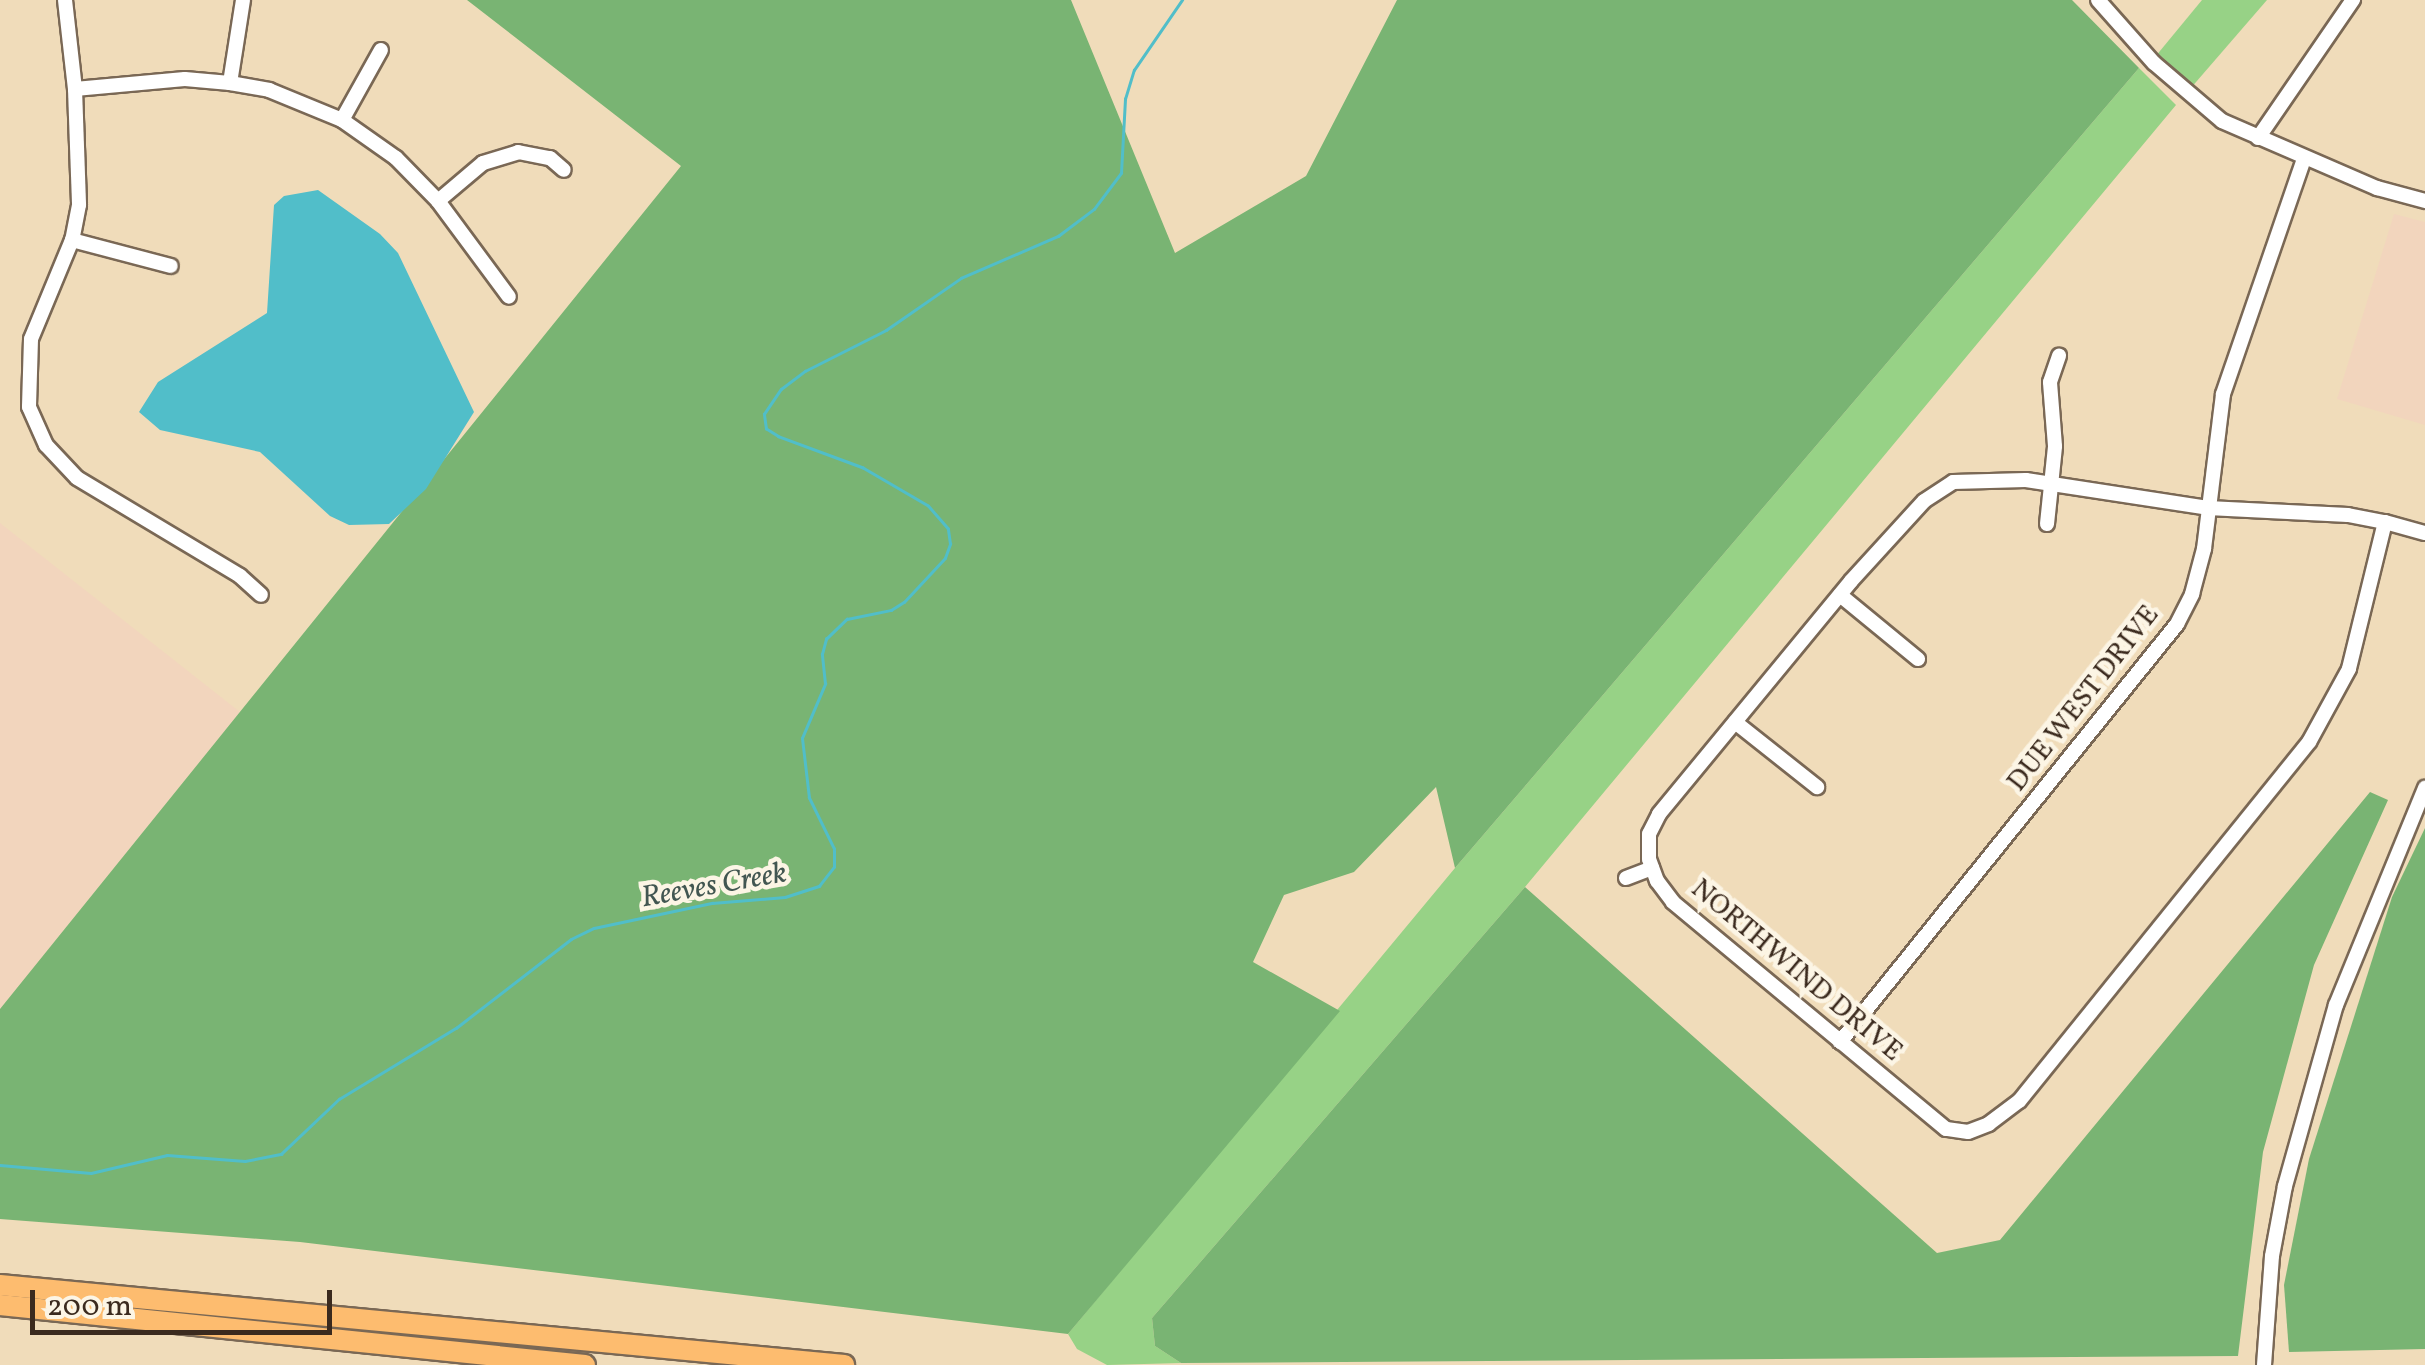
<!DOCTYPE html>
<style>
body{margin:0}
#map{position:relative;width:2425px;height:1365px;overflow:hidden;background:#f0dcba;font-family:Vollkorn,serif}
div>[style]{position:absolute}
.built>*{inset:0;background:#f2d5bd}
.green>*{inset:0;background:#97d286}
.forest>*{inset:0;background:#79b473}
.water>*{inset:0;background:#51bec9}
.stream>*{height:2.5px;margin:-1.25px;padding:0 1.25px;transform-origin:1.25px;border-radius:1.25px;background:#51bec9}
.roads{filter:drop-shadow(2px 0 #7a6855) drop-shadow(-2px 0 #7a6855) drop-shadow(0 2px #7a6855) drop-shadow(0 -2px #7a6855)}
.minor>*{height:14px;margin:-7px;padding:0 7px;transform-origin:7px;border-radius:7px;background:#fff}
.highway>*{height:20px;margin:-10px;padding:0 10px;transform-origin:10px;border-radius:10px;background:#fdbc6f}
span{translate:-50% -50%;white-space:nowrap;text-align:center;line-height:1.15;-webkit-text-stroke:9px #fcf5e5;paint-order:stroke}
.street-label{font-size:28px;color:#3b2a1e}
.water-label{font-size:30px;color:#425651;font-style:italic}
.scale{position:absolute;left:30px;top:1290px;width:302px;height:45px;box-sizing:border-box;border:5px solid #3b2a1e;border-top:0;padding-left:12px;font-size:30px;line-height:35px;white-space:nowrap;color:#3b2a1e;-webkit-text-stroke:8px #fcf5e5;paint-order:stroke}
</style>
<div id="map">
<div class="built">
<i style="clip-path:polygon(2394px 214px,2425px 222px,2425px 425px,2337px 399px)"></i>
<i style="clip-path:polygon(0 523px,240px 712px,0 1009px)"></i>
</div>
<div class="green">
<i style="clip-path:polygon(2202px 0,2267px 0,2190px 89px,2155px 57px)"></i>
<i style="clip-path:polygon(2139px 68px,2176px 105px,1525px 887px,1152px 1318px,1155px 1346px,1181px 1363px,1107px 1365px,1077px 1349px,1068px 1334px,1455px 868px)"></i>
</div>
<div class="forest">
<i style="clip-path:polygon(467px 0,1071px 0,1175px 253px,1306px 176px,1397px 0,2072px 0,2139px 68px,1455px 868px,1436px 787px,1354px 872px,1284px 895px,1253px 962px,1340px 1011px,1068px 1334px,300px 1242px,0 1219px,0 1009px,681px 166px)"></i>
<i style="clip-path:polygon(2370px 792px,2388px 800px,2314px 965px,2263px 1152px,2238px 1356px,1181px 1363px,1155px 1346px,1152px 1318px,1525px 887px,1937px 1253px,2000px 1240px)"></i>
<i style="clip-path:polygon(2425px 828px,2425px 1349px,2289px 1352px,2284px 1285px,2309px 1159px,2392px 897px)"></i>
</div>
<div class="water">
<i style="clip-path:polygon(318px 190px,380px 234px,398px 253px,474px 412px,426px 489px,389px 524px,349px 525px,330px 516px,260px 452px,160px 430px,139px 412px,158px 382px,267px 313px,274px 205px,284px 196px)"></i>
</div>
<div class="stream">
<i style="left:0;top:1165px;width:91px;rotate:5deg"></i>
<i style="left:91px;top:1173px;width:78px;rotate:-13.3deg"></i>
<i style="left:167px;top:1155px;width:78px;rotate:4.4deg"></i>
<i style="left:245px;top:1161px;width:37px;rotate:-11deg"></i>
<i style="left:281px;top:1154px;width:80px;rotate:-43.5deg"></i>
<i style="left:339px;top:1099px;width:137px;rotate:-31.3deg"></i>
<i style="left:456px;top:1028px;width:145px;rotate:-37.7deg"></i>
<i style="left:571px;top:939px;width:25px;rotate:-26deg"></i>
<i style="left:594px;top:928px;width:121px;rotate:-12deg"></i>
<i style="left:712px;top:903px;width:73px;rotate:-4.7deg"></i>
<i style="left:785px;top:897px;width:36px;rotate:-18deg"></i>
<i style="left:819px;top:886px;width:24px;rotate:-52deg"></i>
<i style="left:834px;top:867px;width:18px;rotate:-90deg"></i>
<i style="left:834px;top:849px;width:57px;rotate:-116.1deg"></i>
<i style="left:809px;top:798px;width:60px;rotate:-96.7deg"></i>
<i style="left:802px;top:738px;width:59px;rotate:-66.9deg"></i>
<i style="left:825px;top:684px;width:30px;rotate:-96deg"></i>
<i style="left:822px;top:654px;width:16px;rotate:-75deg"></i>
<i style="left:826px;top:639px;width:29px;rotate:-44deg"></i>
<i style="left:847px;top:619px;width:45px;rotate:-11.6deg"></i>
<i style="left:891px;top:610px;width:15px;rotate:-32deg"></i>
<i style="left:904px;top:602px;width:60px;rotate:-47deg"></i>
<i style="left:945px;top:558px;width:15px;rotate:-70deg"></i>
<i style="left:950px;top:544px;width:15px;rotate:-98deg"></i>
<i style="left:948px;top:529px;width:30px;rotate:-131deg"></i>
<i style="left:928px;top:506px;width:75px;rotate:-149.7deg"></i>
<i style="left:863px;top:468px;width:90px;rotate:-159.7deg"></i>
<i style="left:779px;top:437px;width:15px;rotate:-148deg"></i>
<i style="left:766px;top:429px;width:15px;rotate:-98deg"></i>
<i style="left:764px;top:414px;width:30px;rotate:-56deg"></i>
<i style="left:781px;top:389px;width:30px;rotate:-37deg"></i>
<i style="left:805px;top:371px;width:91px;rotate:-26.8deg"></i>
<i style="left:886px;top:330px;width:91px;rotate:-34.7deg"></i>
<i style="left:961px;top:278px;width:106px;rotate:-23.4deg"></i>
<i style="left:1058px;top:236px;width:45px;rotate:-36.9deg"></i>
<i style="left:1094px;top:209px;width:45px;rotate:-53.1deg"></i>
<i style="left:1121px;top:173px;width:74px;rotate:-86.9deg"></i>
<i style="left:1125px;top:99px;width:30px;rotate:-73deg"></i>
<i style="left:1134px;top:70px;width:85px;rotate:-55.6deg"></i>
</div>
<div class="roads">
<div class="minor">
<i style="left:65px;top:0;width:90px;rotate:83.6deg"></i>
<i style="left:75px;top:89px;width:116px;rotate:88deg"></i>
<i style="left:79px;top:205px;width:36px;rotate:101deg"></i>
<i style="left:72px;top:240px;width:107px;rotate:112.5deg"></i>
<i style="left:31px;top:339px;width:68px;rotate:91.7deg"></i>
<i style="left:29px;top:407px;width:42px;rotate:65.9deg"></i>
<i style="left:46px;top:445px;width:45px;rotate:46.8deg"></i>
<i style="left:77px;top:478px;width:190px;rotate:31deg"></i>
<i style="left:240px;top:576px;width:28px;rotate:42deg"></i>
<i style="left:2098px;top:0;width:84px;rotate:48.4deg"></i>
<i style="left:2154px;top:63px;width:89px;rotate:40.5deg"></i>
<i style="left:2222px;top:121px;width:169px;rotate:23.4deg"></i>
<i style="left:2377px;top:188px;width:50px;rotate:15.2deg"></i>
<i style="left:230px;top:83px;width:84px;rotate:-81.1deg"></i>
<i style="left:75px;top:89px;width:110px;rotate:-5.2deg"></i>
<i style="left:185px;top:79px;width:45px;rotate:5.1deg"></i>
<i style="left:230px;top:83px;width:40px;rotate:10deg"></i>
<i style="left:269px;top:90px;width:79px;rotate:22.3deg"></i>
<i style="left:342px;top:120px;width:66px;rotate:35.1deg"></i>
<i style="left:396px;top:158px;width:60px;rotate:45.7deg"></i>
<i style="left:438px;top:201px;width:119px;rotate:53.5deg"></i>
<i style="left:342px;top:120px;width:80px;rotate:-60.9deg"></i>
<i style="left:2258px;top:138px;width:168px;rotate:-55.5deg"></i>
<i style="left:438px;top:201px;width:59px;rotate:-40.2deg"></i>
<i style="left:483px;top:163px;width:37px;rotate:-17deg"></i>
<i style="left:518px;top:152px;width:33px;rotate:11deg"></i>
<i style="left:550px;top:158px;width:18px;rotate:41deg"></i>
<i style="left:72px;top:240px;width:102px;rotate:14.7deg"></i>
<i style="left:2385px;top:522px;width:151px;rotate:103.8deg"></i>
<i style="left:2349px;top:669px;width:83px;rotate:118.7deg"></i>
<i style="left:2309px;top:742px;width:461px;rotate:128.9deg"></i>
<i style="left:2019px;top:1101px;width:38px;rotate:143deg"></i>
<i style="left:1989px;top:1124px;width:22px;rotate:159deg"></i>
<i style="left:1968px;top:1132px;width:22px;rotate:-172deg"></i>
<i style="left:1946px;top:1129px;width:355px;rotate:-140.3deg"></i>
<i style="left:1673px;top:902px;width:26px;rotate:-127deg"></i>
<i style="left:1657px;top:881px;width:23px;rotate:-110deg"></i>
<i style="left:1649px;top:859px;width:25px;rotate:-90deg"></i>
<i style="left:1649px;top:834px;width:22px;rotate:-63deg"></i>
<i style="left:1659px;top:814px;width:302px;rotate:-50.5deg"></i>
<i style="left:1851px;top:581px;width:108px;rotate:-47.6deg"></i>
<i style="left:1924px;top:501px;width:35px;rotate:-33deg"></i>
<i style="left:1953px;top:482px;width:73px;rotate:-1.6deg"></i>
<i style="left:2026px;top:480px;width:184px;rotate:8.7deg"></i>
<i style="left:2208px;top:508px;width:140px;rotate:2.9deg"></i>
<i style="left:2348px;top:515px;width:38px;rotate:11deg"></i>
<i style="left:2385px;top:522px;width:41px;rotate:15.4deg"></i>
<i style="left:2047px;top:524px;width:78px;rotate:-84.1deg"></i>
<i style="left:2055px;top:446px;width:64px;rotate:-94.5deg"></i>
<i style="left:2050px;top:382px;width:28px;rotate:-71deg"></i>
<i style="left:1840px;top:595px;width:101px;rotate:39.4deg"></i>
<i style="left:1735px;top:722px;width:105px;rotate:38.4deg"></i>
<i style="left:1626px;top:878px;width:28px;rotate:-21deg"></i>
<i style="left:1840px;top:1042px;width:537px;rotate:-51.12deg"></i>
<i style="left:2177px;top:624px;width:34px;rotate:-63deg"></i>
<i style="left:2192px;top:594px;width:47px;rotate:-75.1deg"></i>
<i style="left:2204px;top:549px;width:156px;rotate:-83deg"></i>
<i style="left:2223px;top:394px;width:249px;rotate:-71deg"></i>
<i style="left:2264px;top:1365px;width:109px;rotate:-85.8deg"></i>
<i style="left:2272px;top:1256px;width:71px;rotate:-79.5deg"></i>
<i style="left:2285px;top:1186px;width:188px;rotate:-74.3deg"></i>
<i style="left:2336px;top:1005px;width:235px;rotate:-67.7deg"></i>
</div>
<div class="highway">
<i style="left:0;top:1285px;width:848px;rotate:5.41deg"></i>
<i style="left:0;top:1305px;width:588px;rotate:5.86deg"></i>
</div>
</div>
<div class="street-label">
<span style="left:2084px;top:699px;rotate:-52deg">DUE WEST DRIVE</span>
<span style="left:1796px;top:971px;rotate:40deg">NORTHWIND DRIVE</span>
</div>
<div class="water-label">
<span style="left:714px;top:886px;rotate:-10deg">Reeves Creek</span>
</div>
<div class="scale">200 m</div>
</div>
